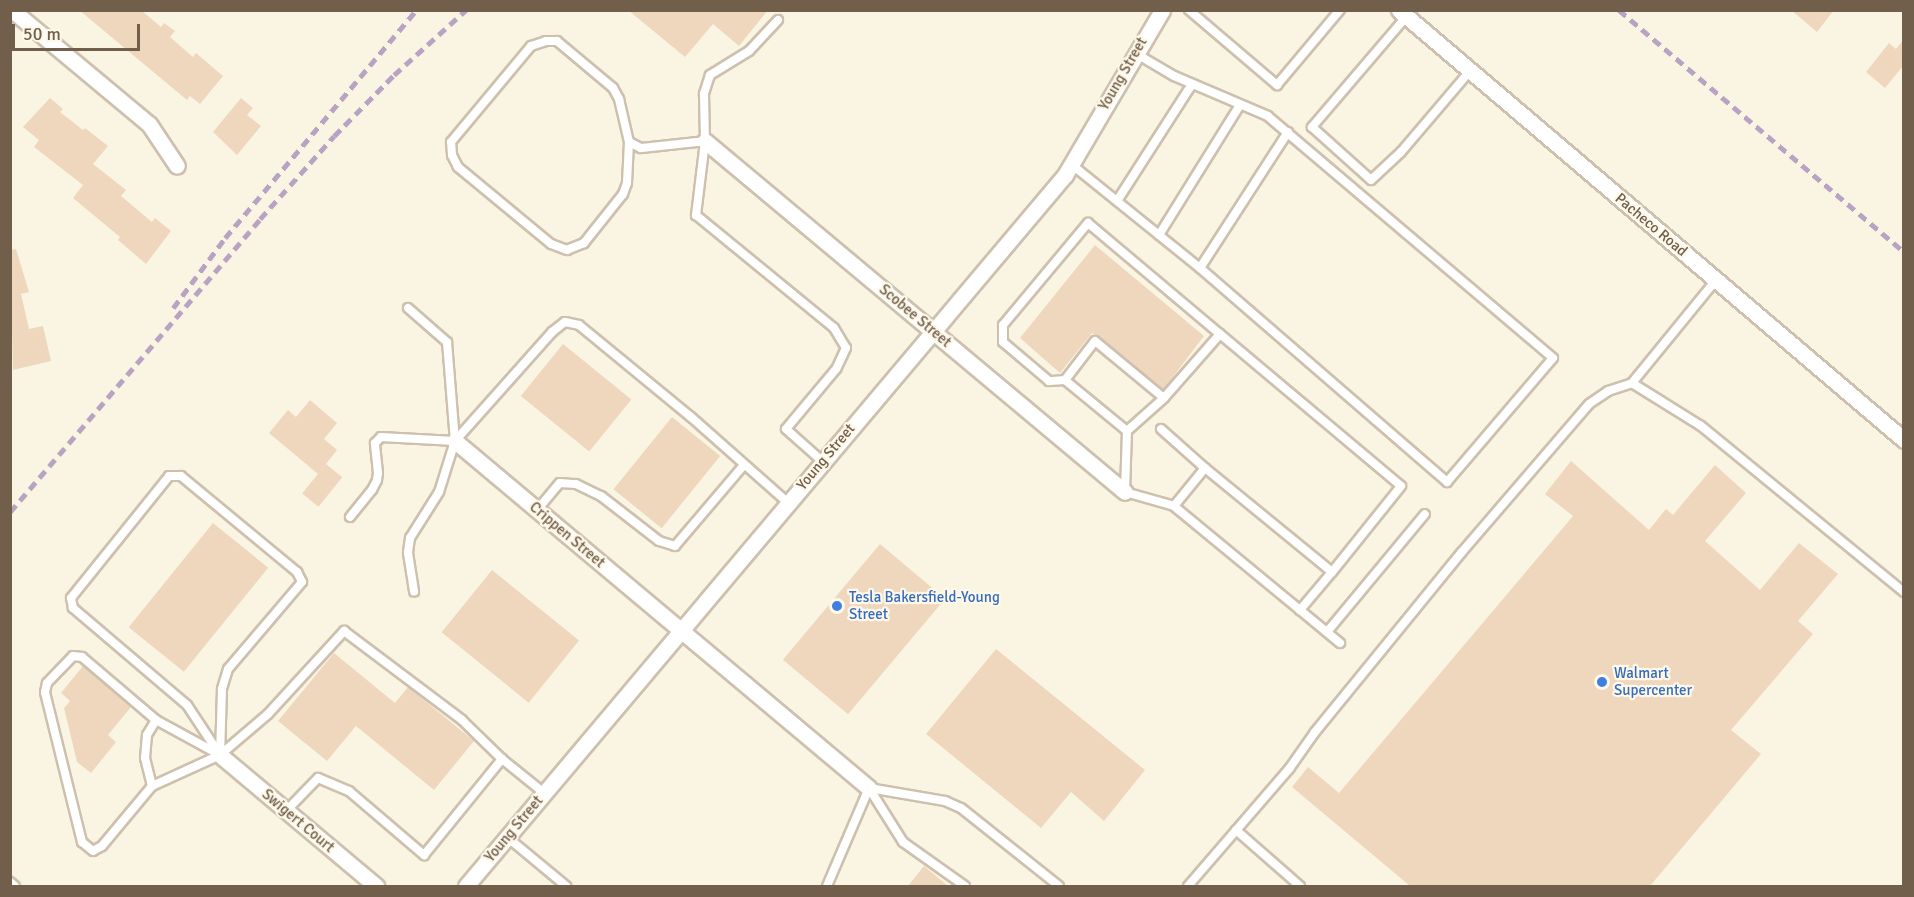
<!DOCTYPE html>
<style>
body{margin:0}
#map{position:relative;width:1914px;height:897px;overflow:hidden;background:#faf5e3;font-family:Signika,sans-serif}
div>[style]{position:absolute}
.building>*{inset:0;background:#eed7bd;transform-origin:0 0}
.roads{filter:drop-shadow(2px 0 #cdc0ae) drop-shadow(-2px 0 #cdc0ae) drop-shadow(0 2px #cdc0ae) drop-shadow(0 -2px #cdc0ae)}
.service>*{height:8px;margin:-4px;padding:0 4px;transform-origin:4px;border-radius:4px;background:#fff}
.minor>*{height:15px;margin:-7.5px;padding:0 7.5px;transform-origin:7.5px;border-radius:7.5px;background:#fff}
.rail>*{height:4.5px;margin-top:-2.25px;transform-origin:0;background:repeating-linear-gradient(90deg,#b9a3c3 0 9px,transparent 0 15px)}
.dots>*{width:16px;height:16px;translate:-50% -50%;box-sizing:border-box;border:3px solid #fef8e9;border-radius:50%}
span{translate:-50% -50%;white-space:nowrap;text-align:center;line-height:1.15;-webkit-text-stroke:4.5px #fef8e9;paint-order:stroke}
.street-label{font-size:15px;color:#715e4b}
.shop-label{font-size:15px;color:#366cbe}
.left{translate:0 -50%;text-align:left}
.frame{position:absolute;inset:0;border:12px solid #715e4b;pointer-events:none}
.scale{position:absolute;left:12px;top:24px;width:128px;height:27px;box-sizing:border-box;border:3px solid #715e4b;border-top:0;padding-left:8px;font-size:18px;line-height:21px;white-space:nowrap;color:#715e4b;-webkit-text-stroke:4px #fef8e9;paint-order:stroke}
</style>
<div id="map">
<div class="building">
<i style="clip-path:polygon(79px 10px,141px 10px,161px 27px,164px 23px,175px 31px,170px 37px,193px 57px,196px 53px,223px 76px,200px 104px,190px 96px,187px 100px)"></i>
<i style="clip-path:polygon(628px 10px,768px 10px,739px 46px,713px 24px,685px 57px)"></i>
<i style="clip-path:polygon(1791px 10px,1834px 10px,1817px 32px)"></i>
<i style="clip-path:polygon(1904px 39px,1904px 65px,1885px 88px,1866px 72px,1889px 43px,1896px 49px)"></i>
<i style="clip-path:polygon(50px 98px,63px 109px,60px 112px,83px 130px,85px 128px,108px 146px,93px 164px,126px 190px,121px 196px,152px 222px,155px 218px,171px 231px,146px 264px,118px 240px,120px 237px,73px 198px,83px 185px,34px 147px,39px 140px,23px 127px)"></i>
<i style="clip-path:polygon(241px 98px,253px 108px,247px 115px,261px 126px,237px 155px,213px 132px)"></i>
<i style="clip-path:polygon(1095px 245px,1204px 336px,1163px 390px,1092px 333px,1060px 373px,1020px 338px)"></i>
<i style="clip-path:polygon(16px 249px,29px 292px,21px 294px,29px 329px,43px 326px,51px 361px,13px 370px,10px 250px)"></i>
<i style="left:563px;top:344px;width:88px;height:67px;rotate:39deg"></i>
<i style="clip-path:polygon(310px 400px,337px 423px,324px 439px,337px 450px,318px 474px,269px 433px,288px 410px,296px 417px)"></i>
<i style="left:672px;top:417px;width:62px;height:93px;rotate:39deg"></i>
<i style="clip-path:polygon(1571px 461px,1649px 530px,1666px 509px,1673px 515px,1715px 465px,1746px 493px,1705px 541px,1760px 590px,1799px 543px,1838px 574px,1798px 621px,1813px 634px,1731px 730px,1761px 754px,1650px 886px,1410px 886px,1292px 787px,1308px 767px,1339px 793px,1573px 516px,1545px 494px)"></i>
<i style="left:326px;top:464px;width:21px;height:38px;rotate:39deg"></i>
<i style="left:213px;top:523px;width:71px;height:134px;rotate:39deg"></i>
<i style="left:880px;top:544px;width:85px;height:151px;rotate:40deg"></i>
<i style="left:492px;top:570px;width:112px;height:80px;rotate:39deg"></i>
<i style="clip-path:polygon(996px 649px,1145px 770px,1104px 821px,1071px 792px,1041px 828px,926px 734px)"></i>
<i style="clip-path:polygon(334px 653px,395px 703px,408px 687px,474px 741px,434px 790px,356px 726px,327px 761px,278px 721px)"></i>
<i style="clip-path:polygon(83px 666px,131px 707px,108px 735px,116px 742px,91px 773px,77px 762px,64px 708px,70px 701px,61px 693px)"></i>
<i style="clip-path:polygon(924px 866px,948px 886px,908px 886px)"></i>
</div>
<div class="roads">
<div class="service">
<i style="left:1189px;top:10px;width:116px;rotate:40.4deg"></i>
<i style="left:1277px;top:85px;width:98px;rotate:-50deg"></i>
<i style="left:1406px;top:17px;width:145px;rotate:130.5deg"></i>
<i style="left:1312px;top:127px;width:79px;rotate:41.9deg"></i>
<i style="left:1371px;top:180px;width:41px;rotate:-43deg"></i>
<i style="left:1401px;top:152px;width:106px;rotate:-49.6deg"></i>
<i style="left:778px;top:20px;width:42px;rotate:133.1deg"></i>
<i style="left:749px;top:51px;width:46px;rotate:148.4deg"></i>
<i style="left:710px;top:75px;width:20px;rotate:108deg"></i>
<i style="left:704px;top:94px;width:47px;rotate:88.8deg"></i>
<i style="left:705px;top:141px;width:75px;rotate:96.9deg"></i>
<i style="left:696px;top:215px;width:178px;rotate:39.3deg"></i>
<i style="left:834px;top:328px;width:23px;rotate:59deg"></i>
<i style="left:846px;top:348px;width:23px;rotate:115deg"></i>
<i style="left:836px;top:369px;width:78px;rotate:129.8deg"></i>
<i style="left:786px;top:429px;width:48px;rotate:41.6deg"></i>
<i style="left:629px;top:142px;width:41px;rotate:92.8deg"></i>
<i style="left:627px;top:183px;width:12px;rotate:110deg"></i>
<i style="left:623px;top:194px;width:63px;rotate:128.5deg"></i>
<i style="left:584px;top:243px;width:18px;rotate:158deg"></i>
<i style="left:567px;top:250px;width:17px;rotate:-159deg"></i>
<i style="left:551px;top:244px;width:121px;rotate:-140.4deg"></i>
<i style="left:458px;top:167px;width:13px;rotate:-117deg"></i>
<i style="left:452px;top:155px;width:13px;rotate:-94deg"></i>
<i style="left:451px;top:142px;width:125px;rotate:-50.2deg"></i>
<i style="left:531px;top:46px;width:16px;rotate:-18deg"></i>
<i style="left:546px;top:41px;width:11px"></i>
<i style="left:557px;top:41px;width:73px;rotate:40deg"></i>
<i style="left:613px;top:88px;width:13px;rotate:61deg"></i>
<i style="left:619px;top:99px;width:44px;rotate:76.9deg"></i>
<i style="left:629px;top:142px;width:13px;rotate:27deg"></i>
<i style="left:641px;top:148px;width:64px;rotate:-6.2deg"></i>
<i style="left:1071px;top:164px;width:166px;rotate:38.9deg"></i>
<i style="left:1200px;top:268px;width:327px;rotate:40.9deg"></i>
<i style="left:1447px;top:482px;width:163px;rotate:-49.5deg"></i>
<i style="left:1553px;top:358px;width:374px;rotate:-139.7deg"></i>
<i style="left:1268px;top:116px;width:102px;rotate:-156.9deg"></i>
<i style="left:1174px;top:76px;width:45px;rotate:-149.5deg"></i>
<i style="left:1117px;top:201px;width:139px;rotate:-57.3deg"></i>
<i style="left:1159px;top:235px;width:153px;rotate:-58.1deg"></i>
<i style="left:1200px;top:268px;width:162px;rotate:-57.1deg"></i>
<i style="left:1716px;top:280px;width:133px;rotate:129.2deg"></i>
<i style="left:1632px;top:383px;width:81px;rotate:31.9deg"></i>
<i style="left:1701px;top:426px;width:262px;rotate:39.3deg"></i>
<i style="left:408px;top:308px;width:52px;rotate:41.1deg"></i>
<i style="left:447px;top:342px;width:99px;rotate:85.4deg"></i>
<i style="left:455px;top:441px;width:53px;rotate:107.4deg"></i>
<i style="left:439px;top:492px;width:54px;rotate:122.2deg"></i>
<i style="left:410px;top:538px;width:15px;rotate:98deg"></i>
<i style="left:408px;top:553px;width:39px;rotate:81deg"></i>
<i style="left:1220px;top:334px;width:236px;rotate:40deg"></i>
<i style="left:1401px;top:486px;width:110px;rotate:128.7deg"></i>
<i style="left:1065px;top:380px;width:49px;rotate:-52.4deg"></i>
<i style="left:1095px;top:341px;width:89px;rotate:39.6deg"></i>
<i style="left:1161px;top:429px;width:59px;rotate:41.6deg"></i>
<i style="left:1127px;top:431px;width:80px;rotate:-140.6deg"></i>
<i style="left:1065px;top:380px;width:16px;rotate:176deg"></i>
<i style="left:1049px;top:381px;width:60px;rotate:-139.7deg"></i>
<i style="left:1003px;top:342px;width:17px;rotate:-90deg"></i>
<i style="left:1003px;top:325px;width:133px;rotate:-50.2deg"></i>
<i style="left:1088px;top:223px;width:172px;rotate:40.1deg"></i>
<i style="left:1220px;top:334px;width:85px;rotate:131.2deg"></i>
<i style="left:1164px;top:398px;width:50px;rotate:138.3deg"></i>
<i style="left:1127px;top:431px;width:61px;rotate:91.9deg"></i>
<i style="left:1125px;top:492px;width:51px;rotate:15.9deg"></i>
<i style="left:1174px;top:506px;width:49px;rotate:-50.8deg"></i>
<i style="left:1205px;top:468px;width:164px;rotate:39.3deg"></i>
<i style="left:1332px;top:572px;width:50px;rotate:130.1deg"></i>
<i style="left:1300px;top:610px;width:163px;rotate:-140.5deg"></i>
<i style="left:169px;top:476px;width:12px"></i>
<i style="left:181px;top:476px;width:151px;rotate:39.6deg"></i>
<i style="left:297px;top:572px;width:11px;rotate:63deg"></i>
<i style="left:302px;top:582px;width:114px;rotate:130.4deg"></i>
<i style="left:228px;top:669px;width:21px;rotate:107deg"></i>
<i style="left:222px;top:689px;width:66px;rotate:91.7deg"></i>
<i style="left:220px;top:755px;width:60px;rotate:-123.4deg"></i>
<i style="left:187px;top:705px;width:150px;rotate:-139.6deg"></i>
<i style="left:73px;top:608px;width:10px;rotate:-101deg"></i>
<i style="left:71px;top:598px;width:156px;rotate:-51.2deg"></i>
<i style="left:537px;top:510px;width:35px;rotate:-50deg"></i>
<i style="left:560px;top:483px;width:16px;rotate:4deg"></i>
<i style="left:576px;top:484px;width:28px;rotate:26deg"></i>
<i style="left:601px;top:496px;width:73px;rotate:37.8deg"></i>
<i style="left:659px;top:541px;width:17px;rotate:17deg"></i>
<i style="left:675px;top:546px;width:106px;rotate:-49.6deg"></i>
<i style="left:350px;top:517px;width:35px;rotate:-51deg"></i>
<i style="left:372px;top:490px;width:11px;rotate:-63deg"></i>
<i style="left:377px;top:480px;width:7px;rotate:-82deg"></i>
<i style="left:378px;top:473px;width:30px;rotate:-96deg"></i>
<i style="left:375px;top:443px;width:8px;rotate:-45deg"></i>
<i style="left:381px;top:437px;width:74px;rotate:3.1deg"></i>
<i style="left:455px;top:441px;width:146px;rotate:-48.3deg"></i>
<i style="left:552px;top:332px;width:16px;rotate:-38deg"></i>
<i style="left:565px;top:322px;width:14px;rotate:12deg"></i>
<i style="left:579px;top:325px;width:145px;rotate:39.4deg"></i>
<i style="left:691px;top:417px;width:128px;rotate:41.5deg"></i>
<i style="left:1300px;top:610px;width:52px;rotate:39.5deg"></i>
<i style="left:1327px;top:632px;width:153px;rotate:-50.3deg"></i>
<i style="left:220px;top:755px;width:63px;rotate:-40.5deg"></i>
<i style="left:268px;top:714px;width:113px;rotate:-47.5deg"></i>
<i style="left:344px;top:631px;width:148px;rotate:37deg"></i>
<i style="left:462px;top:720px;width:56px;rotate:44.3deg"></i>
<i style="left:152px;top:786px;width:78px;rotate:129.8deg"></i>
<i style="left:102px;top:846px;width:10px;rotate:151deg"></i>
<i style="left:93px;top:851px;width:14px;rotate:-141deg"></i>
<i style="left:82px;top:842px;width:154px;rotate:-103.9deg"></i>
<i style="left:45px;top:692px;width:9px;rotate:-77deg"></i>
<i style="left:47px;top:683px;width:37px;rotate:-46deg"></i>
<i style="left:73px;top:656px;width:9px;rotate:6deg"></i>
<i style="left:82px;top:657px;width:97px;rotate:40.4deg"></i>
<i style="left:156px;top:720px;width:73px;rotate:28.7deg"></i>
<i style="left:220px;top:755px;width:75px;rotate:155.5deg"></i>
<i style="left:152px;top:786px;width:29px;rotate:-104deg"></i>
<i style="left:145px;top:758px;width:23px;rotate:-85deg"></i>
<i style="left:147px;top:735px;width:17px;rotate:-59deg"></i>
<i style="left:869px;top:788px;width:77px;rotate:9.7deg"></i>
<i style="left:945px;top:801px;width:17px;rotate:24deg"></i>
<i style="left:961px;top:808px;width:125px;rotate:38.5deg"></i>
<i style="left:869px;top:788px;width:64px;rotate:57.8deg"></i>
<i style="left:903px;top:842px;width:76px;rotate:35.4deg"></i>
<i style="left:286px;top:811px;width:46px;rotate:-45.9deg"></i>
<i style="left:318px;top:778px;width:34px;rotate:23deg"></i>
<i style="left:349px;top:791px;width:99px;rotate:40.5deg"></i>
<i style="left:424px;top:855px;width:124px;rotate:-50.9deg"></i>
<i style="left:502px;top:759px;width:54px;rotate:39deg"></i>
<i style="left:1236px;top:830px;width:85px;rotate:41.2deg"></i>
<i style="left:507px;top:837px;width:77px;rotate:39.7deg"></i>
<i style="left:10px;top:882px;width:6px;rotate:39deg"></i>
<i style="left:827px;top:886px;width:107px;rotate:-66.8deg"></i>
<i style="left:1188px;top:886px;width:155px;rotate:-49.2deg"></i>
<i style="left:1289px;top:769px;width:45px;rotate:-54.9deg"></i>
<i style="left:1315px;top:732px;width:231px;rotate:-50.8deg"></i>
<i style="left:1461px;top:553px;width:196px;rotate:-49.3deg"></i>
<i style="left:1589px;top:404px;width:23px;rotate:-34deg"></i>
<i style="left:1608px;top:391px;width:25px;rotate:-18deg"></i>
</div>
<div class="minor">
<i style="left:12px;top:10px;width:178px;rotate:39.8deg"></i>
<i style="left:149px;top:124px;width:50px;rotate:56.3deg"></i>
<i style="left:1399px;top:10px;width:663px;rotate:40.41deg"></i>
<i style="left:705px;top:141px;width:547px;rotate:39.89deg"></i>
<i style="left:455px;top:441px;width:540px;rotate:39.97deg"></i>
<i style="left:220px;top:755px;width:204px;rotate:40deg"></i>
<i style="left:466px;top:886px;width:930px;rotate:-49.89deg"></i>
<i style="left:1065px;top:175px;width:191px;rotate:-59.5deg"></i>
</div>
</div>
<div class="rail">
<i style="left:1619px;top:10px;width:374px;rotate:40.3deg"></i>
<i style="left:173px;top:308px;width:87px;rotate:-53.4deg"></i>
<i style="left:225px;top:238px;width:297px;rotate:-50deg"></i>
<i style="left:10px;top:512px;width:385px;rotate:-49.5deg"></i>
<i style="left:260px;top:219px;width:111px;rotate:-48.3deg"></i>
<i style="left:334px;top:136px;width:86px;rotate:-45.5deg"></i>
<i style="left:394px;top:75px;width:97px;rotate:-42.1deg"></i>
</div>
<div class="dots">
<i style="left:837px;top:606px;background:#3f7fe0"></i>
<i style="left:1602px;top:682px;background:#3f7fe0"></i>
</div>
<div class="street-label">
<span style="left:1123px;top:74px;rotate:-60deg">Young Street</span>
<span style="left:1651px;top:225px;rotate:40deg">Pacheco Road</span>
<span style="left:915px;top:316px;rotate:40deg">Scobee Street</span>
<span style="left:826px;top:457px;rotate:-50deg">Young Street</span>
<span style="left:567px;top:535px;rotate:40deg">Crippen Street</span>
<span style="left:298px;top:821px;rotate:40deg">Swigert Court</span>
<span style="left:514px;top:829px;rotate:-50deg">Young Street</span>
</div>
<div class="shop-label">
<span class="left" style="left:849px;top:606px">Tesla Bakersfield-Young<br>Street</span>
<span class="left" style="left:1614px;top:682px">Walmart<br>Supercenter</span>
</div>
<div class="frame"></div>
<div class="scale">50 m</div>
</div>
